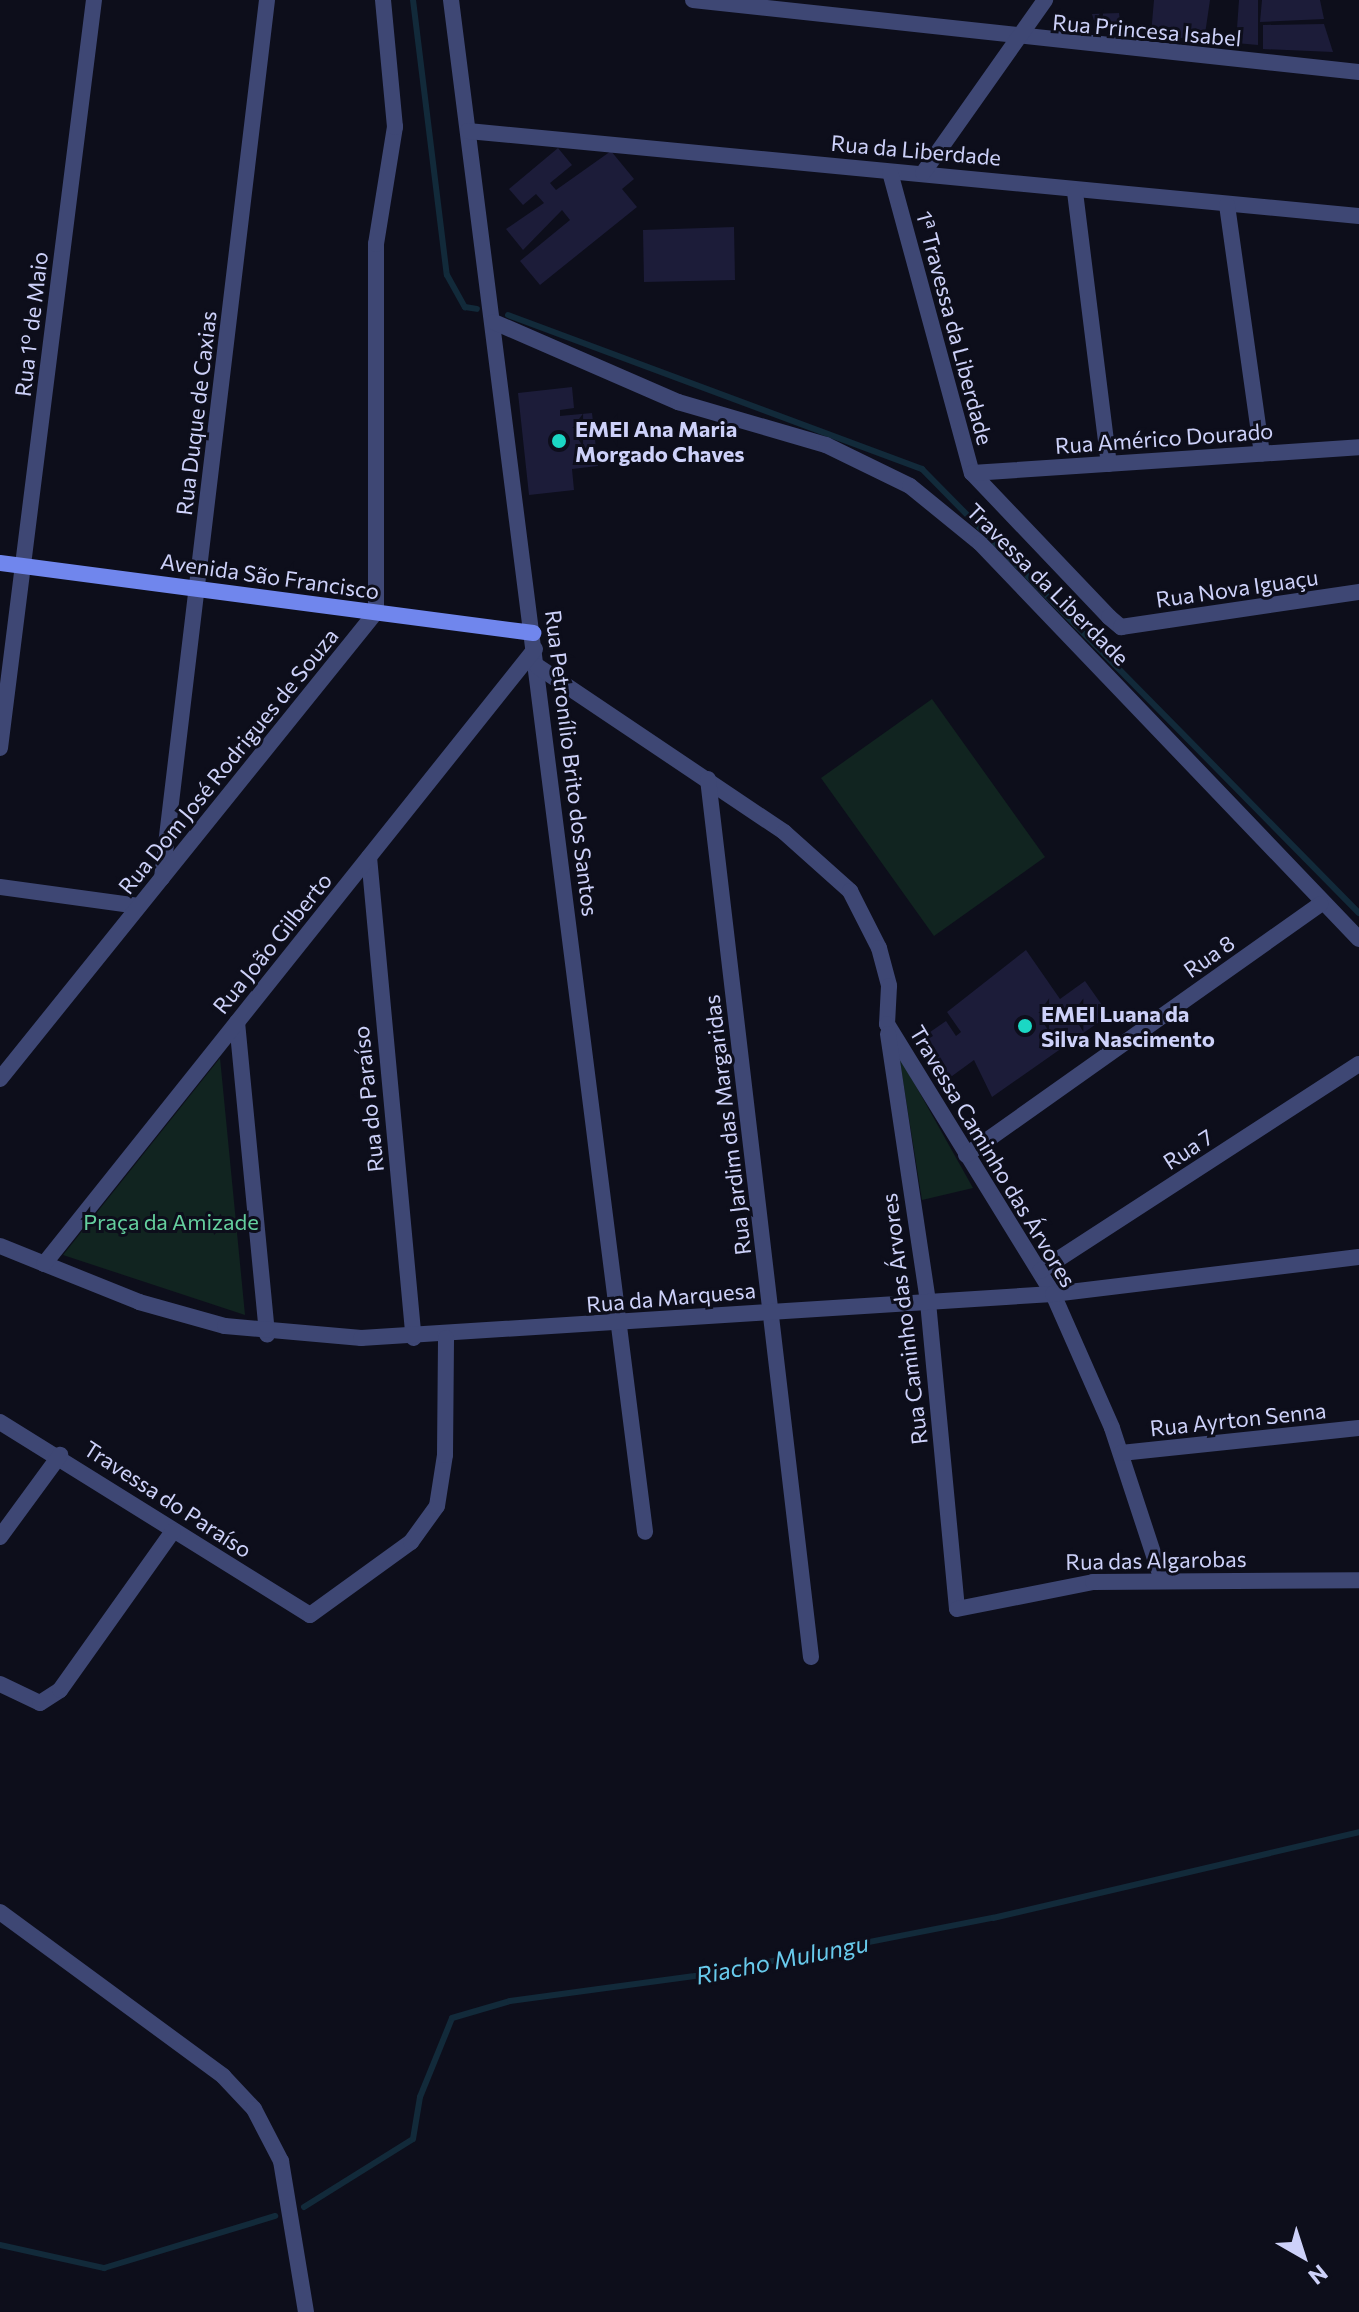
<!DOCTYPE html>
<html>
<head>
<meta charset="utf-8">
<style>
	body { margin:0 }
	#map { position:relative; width:1359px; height:2312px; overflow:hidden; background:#0d0e1b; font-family:Commissioner,sans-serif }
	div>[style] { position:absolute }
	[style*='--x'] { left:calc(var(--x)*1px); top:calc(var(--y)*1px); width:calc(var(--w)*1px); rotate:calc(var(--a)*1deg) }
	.green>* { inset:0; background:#112420 }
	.stream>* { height:6px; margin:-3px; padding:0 3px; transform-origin:3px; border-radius:3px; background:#122a3a }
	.building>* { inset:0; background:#1c1c39 }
	.street>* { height:16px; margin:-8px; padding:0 8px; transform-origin:8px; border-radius:8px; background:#3e4774 }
	.secondary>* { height:16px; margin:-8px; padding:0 8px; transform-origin:8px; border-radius:8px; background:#7086ed }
	.dots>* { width:22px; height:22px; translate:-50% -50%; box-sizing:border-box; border:4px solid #0d0e1b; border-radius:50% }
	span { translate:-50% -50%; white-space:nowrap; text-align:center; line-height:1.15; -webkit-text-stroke:6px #0d0e1b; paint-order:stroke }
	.street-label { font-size:22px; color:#cdd1f9 }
	.poi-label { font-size:22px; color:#cdd1f9; font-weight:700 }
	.left { translate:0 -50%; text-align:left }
	.park-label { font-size:22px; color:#64cf9e }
	.water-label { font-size:24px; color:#68caec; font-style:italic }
	.north { position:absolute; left:1263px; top:2216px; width:80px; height:80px; -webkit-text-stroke:6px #0d0e1b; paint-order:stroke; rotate:141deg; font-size:22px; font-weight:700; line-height:32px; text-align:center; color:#cdd1f9 }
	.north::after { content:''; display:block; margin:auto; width:28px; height:36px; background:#cdd1f9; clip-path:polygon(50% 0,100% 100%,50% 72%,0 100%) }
</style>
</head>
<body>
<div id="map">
	<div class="green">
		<i style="clip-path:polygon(932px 699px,1045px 857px,934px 936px,821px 778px)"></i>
		<i style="clip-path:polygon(899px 1056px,973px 1188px,922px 1200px)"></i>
		<i style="clip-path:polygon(220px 1058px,245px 1315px,63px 1255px)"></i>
	</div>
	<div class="stream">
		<i style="--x:413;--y:0;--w:277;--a:83"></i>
		<i style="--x:447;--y:275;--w:37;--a:61"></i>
		<i style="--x:465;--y:307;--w:12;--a:9"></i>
		<i style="--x:508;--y:315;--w:442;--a:20.4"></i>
		<i style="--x:922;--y:469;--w:623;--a:45.46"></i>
		<i style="--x:304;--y:2207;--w:128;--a:-32"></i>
		<i style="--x:413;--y:2139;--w:43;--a:-80.5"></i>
		<i style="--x:420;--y:2097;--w:85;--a:-67.9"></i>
		<i style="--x:452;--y:2018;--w:60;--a:-16.3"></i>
		<i style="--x:510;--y:2001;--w:188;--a:-7.7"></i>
		<i style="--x:696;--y:1976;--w:303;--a:-11.1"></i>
		<i style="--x:993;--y:1918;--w:376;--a:-13.2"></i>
		<i style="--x:0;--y:2245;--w:107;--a:12.5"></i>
		<i style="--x:104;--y:2268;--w:179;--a:-16.9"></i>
	</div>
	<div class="building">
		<i style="clip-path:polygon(1154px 0,1210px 0,1204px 41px,1151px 34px)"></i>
		<i style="clip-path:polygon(1239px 0,1258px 0,1258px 45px,1236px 43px)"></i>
		<i style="clip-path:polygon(1262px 0,1320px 0,1324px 19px,1260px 22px)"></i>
		<i style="clip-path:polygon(1119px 13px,1121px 29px,1096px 27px,1092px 14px)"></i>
		<i style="clip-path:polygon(1324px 24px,1333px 52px,1263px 49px,1263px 25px)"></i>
		<i style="clip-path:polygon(558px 148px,572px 165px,550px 183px,556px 190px,611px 151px,634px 179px,622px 189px,637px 207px,540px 285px,520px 261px,570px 220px,562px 210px,523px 250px,506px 229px,544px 203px,536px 194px,523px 205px,509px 189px)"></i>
		<i style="clip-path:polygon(734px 227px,735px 280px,644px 282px,643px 230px)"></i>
		<i style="clip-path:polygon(572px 387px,574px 408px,560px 410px,560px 416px,592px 413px,598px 466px,572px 469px,574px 490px,529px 495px,518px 393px)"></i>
		<i style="clip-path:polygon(1026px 950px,1060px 999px,1085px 981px,1109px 1015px,992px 1097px,974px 1060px,948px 1079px,920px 1039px,946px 1021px,956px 1036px,961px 1032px,947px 1012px)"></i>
	</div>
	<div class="street">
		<i style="--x:451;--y:0;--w:1544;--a:82.78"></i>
		<i style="--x:693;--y:0;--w:670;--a:6.17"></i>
		<i style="--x:468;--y:131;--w:895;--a:5.45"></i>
		<i style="--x:890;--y:172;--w:312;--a:74.8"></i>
		<i style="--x:972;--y:473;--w:199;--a:46.4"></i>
		<i style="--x:1109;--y:617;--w:16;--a:40"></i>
		<i style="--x:1121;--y:627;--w:241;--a:-8.4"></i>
		<i style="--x:923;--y:173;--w:212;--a:-54.8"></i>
		<i style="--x:1075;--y:192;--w:274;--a:82.9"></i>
		<i style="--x:1227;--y:205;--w:251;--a:82"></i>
		<i style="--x:494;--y:322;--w:201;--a:23.5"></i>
		<i style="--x:678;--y:402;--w:154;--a:16.2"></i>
		<i style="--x:826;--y:445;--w:93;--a:26"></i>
		<i style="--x:910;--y:486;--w:90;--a:39.2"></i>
		<i style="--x:980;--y:543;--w:548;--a:46.26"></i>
		<i style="--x:972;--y:473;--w:388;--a:-3.8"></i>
		<i style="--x:537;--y:666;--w:298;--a:33.9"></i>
		<i style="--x:784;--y:832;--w:89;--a:41.8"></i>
		<i style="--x:850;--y:891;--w:64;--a:63"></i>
		<i style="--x:879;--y:948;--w:39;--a:75"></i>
		<i style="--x:889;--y:986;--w:38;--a:93"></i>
		<i style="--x:887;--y:1024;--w:317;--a:58.4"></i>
		<i style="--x:1053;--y:1294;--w:146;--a:66.2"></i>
		<i style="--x:1112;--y:1428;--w:160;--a:71.8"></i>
		<i style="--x:0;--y:748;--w:754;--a:-82.84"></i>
		<i style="--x:708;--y:779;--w:884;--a:83.31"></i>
		<i style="--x:369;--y:857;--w:483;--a:84.7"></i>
		<i style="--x:162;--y:878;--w:884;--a:-83.18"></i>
		<i style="--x:0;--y:887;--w:140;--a:7.8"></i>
		<i style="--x:237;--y:1022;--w:314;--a:84.5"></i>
		<i style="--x:888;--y:1034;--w:271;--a:81.5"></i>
		<i style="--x:928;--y:1302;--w:308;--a:84.6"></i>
		<i style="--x:957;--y:1609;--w:139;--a:-11.2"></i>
		<i style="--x:1093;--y:1582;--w:266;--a:-0.4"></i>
		<i style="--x:0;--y:1079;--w:600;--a:-51.16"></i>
		<i style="--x:376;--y:612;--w:368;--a:-90"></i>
		<i style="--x:376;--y:244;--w:119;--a:-80.8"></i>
		<i style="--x:395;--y:127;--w:128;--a:-95.4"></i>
		<i style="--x:966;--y:1155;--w:434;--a:-35.3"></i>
		<i style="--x:0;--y:1246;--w:150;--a:21.9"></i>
		<i style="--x:139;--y:1302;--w:89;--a:15.6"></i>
		<i style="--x:225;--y:1326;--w:137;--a:5"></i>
		<i style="--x:361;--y:1338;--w:693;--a:-3.64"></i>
		<i style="--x:1053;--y:1294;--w:308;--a:-6.9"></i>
		<i style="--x:44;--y:1264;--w:787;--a:-51.4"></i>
		<i style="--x:1040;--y:1271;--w:380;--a:-33"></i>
		<i style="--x:0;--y:1422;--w:365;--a:31.9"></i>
		<i style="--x:310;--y:1615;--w:125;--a:-35.9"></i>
		<i style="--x:411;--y:1542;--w:44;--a:-54.2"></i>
		<i style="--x:437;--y:1506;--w:52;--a:-81.1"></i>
		<i style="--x:445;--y:1455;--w:117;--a:-89.5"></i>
		<i style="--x:1121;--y:1453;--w:239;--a:-6"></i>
		<i style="--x:0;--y:1537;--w:102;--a:-53.8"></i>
		<i style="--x:0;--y:1684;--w:44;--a:25.4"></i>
		<i style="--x:40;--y:1703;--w:24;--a:-33"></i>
		<i style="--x:60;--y:1690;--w:195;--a:-54.6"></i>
		<i style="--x:0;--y:1912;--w:277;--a:36.3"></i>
		<i style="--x:223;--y:2076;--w:45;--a:46.8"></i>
		<i style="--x:254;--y:2109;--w:59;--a:62.6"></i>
		<i style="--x:281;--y:2161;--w:153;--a:80.6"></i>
	</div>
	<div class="secondary">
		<i style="--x:0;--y:563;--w:538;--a:7.48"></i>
	</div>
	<div class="dots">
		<i style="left:559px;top:441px;background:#1bd7c4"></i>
		<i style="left:1025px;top:1026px;background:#1bd7c4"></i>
	</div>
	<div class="street-label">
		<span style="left:1147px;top:30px;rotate:5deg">Rua Princesa Isabel</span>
		<span style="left:916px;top:150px;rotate:5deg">Rua da Liberdade</span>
		<span style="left:31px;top:324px;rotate:-83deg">Rua 1º de Maio</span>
		<span style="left:955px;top:328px;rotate:75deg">1ª Travessa da Liberdade</span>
		<span style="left:196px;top:413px;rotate:-83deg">Rua Duque de Caxias</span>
		<span style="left:1164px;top:438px;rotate:-4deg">Rua Américo Dourado</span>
		<span style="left:270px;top:576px;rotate:8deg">Avenida São Francisco</span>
		<span style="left:1048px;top:584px;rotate:45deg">Travessa da Liberdade</span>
		<span style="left:1237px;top:588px;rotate:-8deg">Rua Nova Iguaçu</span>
		<span style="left:228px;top:761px;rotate:-51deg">Rua Dom José Rodrigues de Souza</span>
		<span style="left:572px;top:763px;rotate:83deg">Rua Petronílio Brito dos Santos</span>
		<span style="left:272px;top:943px;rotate:-51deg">Rua João Gilberto</span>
		<span style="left:1209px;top:956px;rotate:-35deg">Rua 8</span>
		<span style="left:368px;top:1099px;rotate:-96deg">Rua do Paraíso</span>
		<span style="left:727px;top:1125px;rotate:-97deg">Rua Jardim das Margaridas</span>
		<span style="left:1188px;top:1149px;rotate:-33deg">Rua 7</span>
		<span style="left:993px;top:1156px;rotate:59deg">Travessa Caminho das Árvores</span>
		<span style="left:671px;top:1297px;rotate:-5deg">Rua da Marquesa</span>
		<span style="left:904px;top:1319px;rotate:-97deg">Rua Caminho das Árvores</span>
		<span style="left:1238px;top:1419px;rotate:-6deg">Rua Ayrton Senna</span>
		<span style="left:168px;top:1499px;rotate:33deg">Travessa do Paraíso</span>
		<span style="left:1156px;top:1560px;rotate:-1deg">Rua das Algarobas</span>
	</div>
	<div class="poi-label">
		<span class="left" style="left:575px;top:441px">EMEI Ana Maria<br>Morgado Chaves</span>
		<span class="left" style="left:1041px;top:1026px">EMEI Luana da<br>Silva Nascimento</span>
	</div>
	<div class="park-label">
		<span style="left:171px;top:1222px">Praça da Amizade</span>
	</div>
	<div class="water-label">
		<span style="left:782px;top:1959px;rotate:-11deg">Riacho Mulungu</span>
	</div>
	<div class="north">N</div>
</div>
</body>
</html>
